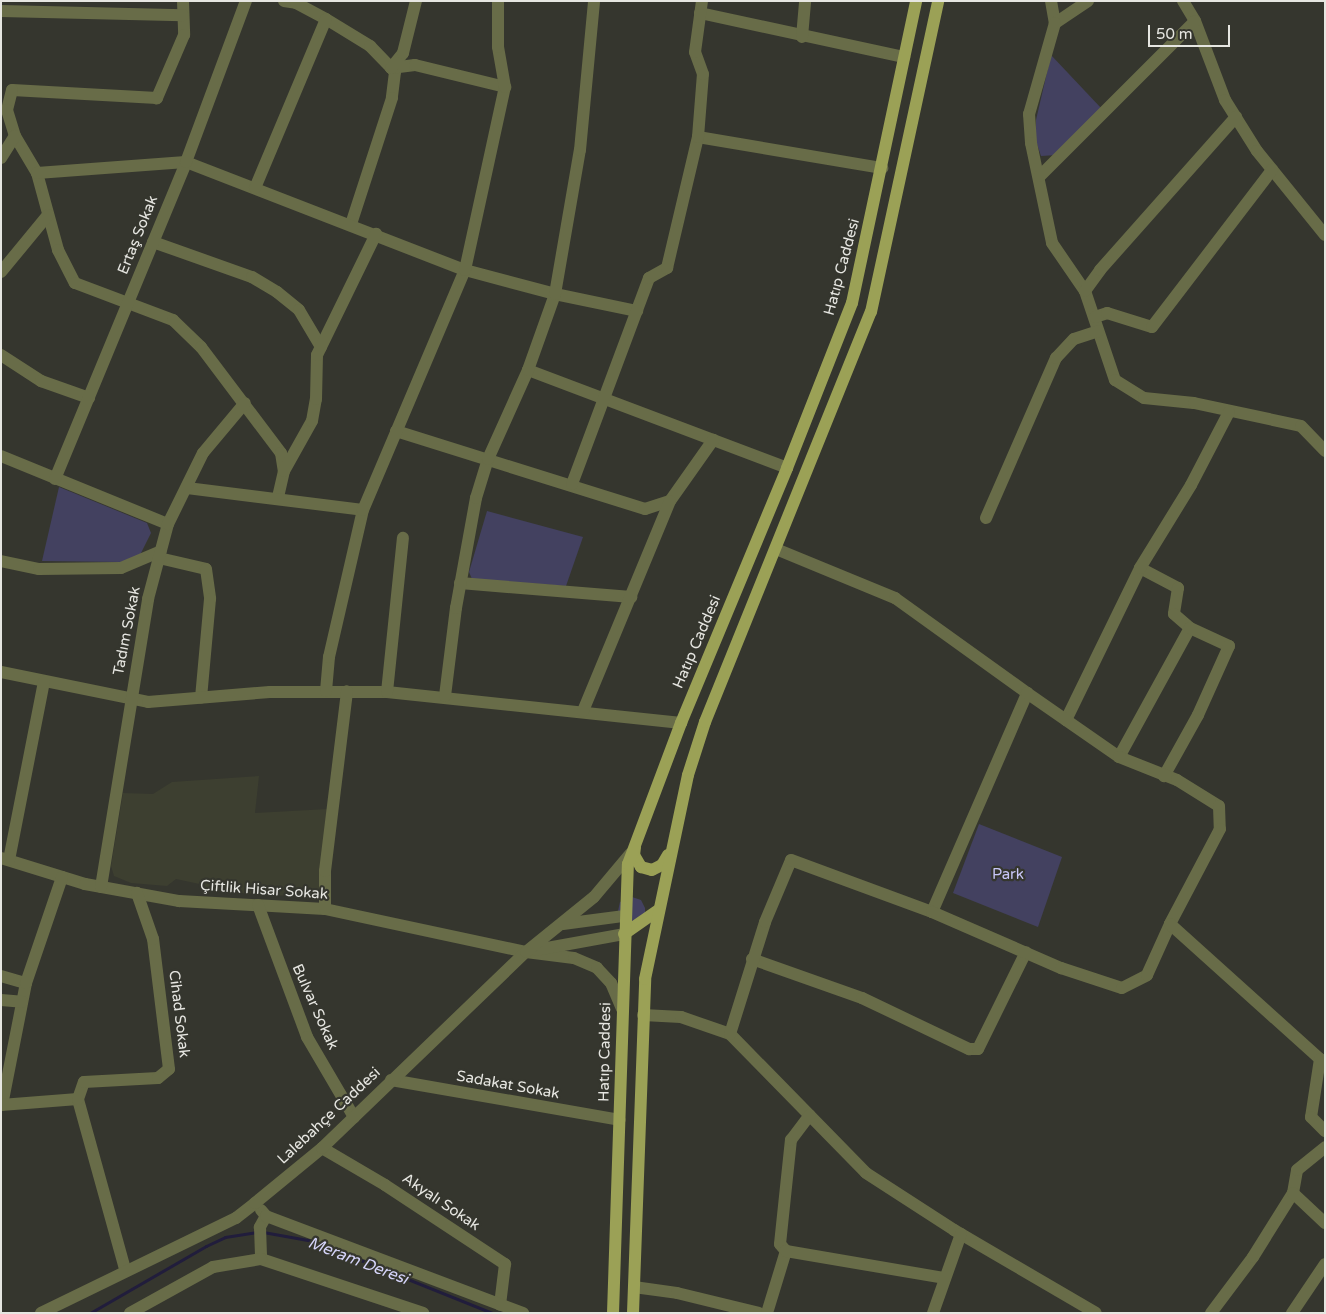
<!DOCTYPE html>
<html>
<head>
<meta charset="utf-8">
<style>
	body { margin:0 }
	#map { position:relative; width:1326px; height:1314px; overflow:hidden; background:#35362e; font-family:"Varela Round",sans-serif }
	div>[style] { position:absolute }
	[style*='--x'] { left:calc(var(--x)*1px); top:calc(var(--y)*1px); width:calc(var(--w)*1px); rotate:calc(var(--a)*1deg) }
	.built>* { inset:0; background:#3d3f30 }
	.green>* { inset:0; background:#434160 }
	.stream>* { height:3px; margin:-1.5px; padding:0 1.5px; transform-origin:1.5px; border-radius:1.5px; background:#211d3c }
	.minor>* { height:12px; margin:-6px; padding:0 6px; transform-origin:6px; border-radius:6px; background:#686c48 }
	.major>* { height:12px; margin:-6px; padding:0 6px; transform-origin:6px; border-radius:6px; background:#9ba156 }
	span { translate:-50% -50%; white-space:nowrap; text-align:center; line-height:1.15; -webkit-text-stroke:4.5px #35362e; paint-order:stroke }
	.street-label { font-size:15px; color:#e6e6e1 }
	.park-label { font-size:15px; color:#c8c6f7 }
	.water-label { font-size:16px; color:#d5d4f9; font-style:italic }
	.frame { position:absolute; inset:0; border:2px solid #e6e6e1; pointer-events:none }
	.scale { position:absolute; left:1148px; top:25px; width:82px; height:22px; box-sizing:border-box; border:2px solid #e6e6e1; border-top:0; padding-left:6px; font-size:15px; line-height:18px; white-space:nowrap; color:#e6e6e1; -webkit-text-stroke:4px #35362e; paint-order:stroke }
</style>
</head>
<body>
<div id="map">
	<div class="built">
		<i style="clip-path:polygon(259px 776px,255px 813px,328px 809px,319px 898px,210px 891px,204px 885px,176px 879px,167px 886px,131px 883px,114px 876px,111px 866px,123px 793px,153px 794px,172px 782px)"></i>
	</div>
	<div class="green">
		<i style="clip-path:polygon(1051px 55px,1101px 108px,1057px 155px,1041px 156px,1036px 141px,1036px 120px)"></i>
		<i style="clip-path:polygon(59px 487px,147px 523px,151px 533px,139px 557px,121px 562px,42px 561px)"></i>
		<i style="clip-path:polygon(487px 511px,583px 537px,566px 586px,472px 579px,469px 572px)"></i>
		<i style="clip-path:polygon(979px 824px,1062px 857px,1038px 927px,953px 893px)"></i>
		<i style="clip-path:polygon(632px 897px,641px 900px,645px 908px,645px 913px,632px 925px,618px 911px,620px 902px)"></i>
	</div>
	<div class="stream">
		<i style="--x:263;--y:1232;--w:51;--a:10.2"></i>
		<i style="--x:313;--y:1241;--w:193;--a:21.9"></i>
		<i style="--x:90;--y:1313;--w:134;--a:-30"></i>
		<i style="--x:206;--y:1246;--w:21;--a:-25"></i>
		<i style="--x:225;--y:1237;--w:32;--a:-9"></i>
	</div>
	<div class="minor">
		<i style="--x:183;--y:1;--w:34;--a:88"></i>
		<i style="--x:184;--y:35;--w:69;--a:113.2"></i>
		<i style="--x:157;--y:98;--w:145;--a:-176.8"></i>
		<i style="--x:12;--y:90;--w:21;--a:104"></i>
		<i style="--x:7;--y:110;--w:27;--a:73"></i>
		<i style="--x:15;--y:136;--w:43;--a:59.3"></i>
		<i style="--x:37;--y:173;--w:80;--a:74.7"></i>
		<i style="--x:58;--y:250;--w:37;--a:63"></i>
		<i style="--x:75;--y:283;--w:105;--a:20.7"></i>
		<i style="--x:173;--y:320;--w:39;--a:44"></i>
		<i style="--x:201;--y:347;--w:133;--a:53"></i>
		<i style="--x:281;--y:453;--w:18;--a:81"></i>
		<i style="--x:284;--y:471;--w:27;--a:103"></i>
		<i style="--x:284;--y:1;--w:12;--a:9"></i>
		<i style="--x:296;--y:3;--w:34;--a:28"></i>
		<i style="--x:326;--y:19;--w:52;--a:31.5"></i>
		<i style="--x:370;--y:46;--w:36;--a:46"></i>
		<i style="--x:395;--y:72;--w:26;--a:97"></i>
		<i style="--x:392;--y:98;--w:133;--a:108"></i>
		<i style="--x:1051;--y:1;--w:22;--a:80"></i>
		<i style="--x:1088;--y:1;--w:40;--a:146"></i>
		<i style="--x:1055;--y:23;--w:95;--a:105.9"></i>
		<i style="--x:1029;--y:114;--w:29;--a:86"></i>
		<i style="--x:1031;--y:143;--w:102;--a:78.1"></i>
		<i style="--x:1052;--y:243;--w:58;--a:55.5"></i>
		<i style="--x:1085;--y:291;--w:94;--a:71.4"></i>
		<i style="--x:1115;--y:380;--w:34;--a:32"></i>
		<i style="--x:1144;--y:398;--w:50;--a:5.7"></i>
		<i style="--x:1194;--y:403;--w:109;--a:12.1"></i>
		<i style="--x:1301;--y:426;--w:35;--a:46"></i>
		<i style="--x:1183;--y:1;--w:23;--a:59"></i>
		<i style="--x:1195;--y:21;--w:85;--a:69.2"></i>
		<i style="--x:1225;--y:100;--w:60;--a:57.9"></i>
		<i style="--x:1257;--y:151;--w:108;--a:51"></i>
		<i style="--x:1;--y:11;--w:182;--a:1.3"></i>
		<i style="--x:700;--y:13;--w:209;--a:12.2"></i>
		<i style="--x:802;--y:37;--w:36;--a:-85"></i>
		<i style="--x:391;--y:68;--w:24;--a:-7"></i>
		<i style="--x:415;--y:65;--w:93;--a:13.7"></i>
		<i style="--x:391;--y:68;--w:19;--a:-51"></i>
		<i style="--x:403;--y:53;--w:54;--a:-76"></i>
		<i style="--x:698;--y:137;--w:187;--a:9.6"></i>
		<i style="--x:1;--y:158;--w:26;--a:-58"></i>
		<i style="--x:37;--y:173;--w:149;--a:-4.2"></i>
		<i style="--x:186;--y:162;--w:299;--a:21.2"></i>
		<i style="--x:465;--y:270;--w:93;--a:14.9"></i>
		<i style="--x:555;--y:294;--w:84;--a:11.7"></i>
		<i style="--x:1040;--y:176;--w:219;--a:-45"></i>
		<i style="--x:255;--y:188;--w:183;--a:-67.2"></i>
		<i style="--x:153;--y:242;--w:105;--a:19.5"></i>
		<i style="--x:252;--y:277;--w:29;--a:31"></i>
		<i style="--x:277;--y:292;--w:28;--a:39"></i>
		<i style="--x:299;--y:310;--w:43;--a:59.3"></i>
		<i style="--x:1;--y:272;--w:74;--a:-50.5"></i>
		<i style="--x:1085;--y:291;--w:26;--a:-54"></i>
		<i style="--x:1100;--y:270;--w:205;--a:-48.4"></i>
		<i style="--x:1095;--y:317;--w:13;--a:-18"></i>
		<i style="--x:1107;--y:313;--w:47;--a:17.3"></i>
		<i style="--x:1152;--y:327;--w:198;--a:-52.6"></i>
		<i style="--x:1;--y:355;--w:48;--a:33"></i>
		<i style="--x:41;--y:381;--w:51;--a:19.5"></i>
		<i style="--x:528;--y:370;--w:277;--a:20.7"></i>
		<i style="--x:396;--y:431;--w:261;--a:17.4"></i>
		<i style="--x:645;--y:509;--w:26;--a:-18"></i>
		<i style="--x:670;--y:501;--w:75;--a:-54.8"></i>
		<i style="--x:1;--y:456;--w:180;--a:22.2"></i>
		<i style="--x:284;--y:471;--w:57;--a:-60.8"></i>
		<i style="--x:312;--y:421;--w:22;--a:-80"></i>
		<i style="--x:316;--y:399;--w:44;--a:-88.7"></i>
		<i style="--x:317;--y:355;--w:135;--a:-64"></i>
		<i style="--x:55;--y:479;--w:343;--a:-67.5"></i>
		<i style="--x:186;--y:162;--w:172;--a:-69.6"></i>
		<i style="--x:572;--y:484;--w:220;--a:-69.5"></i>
		<i style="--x:649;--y:278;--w:21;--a:-29"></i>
		<i style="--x:667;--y:268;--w:135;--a:-76.7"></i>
		<i style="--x:698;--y:137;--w:63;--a:-85.5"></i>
		<i style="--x:703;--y:74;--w:23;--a:-110"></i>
		<i style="--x:695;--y:52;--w:51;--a:-82.2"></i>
		<i style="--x:187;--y:488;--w:177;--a:7.1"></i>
		<i style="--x:986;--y:518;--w:175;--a:-66.4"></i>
		<i style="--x:1056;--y:358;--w:26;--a:-47"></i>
		<i style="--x:1074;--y:339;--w:25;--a:-18"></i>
		<i style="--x:776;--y:549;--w:129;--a:22.4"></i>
		<i style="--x:895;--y:598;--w:163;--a:35.7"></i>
		<i style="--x:159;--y:558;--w:48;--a:13.2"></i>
		<i style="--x:206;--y:569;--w:30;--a:82"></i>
		<i style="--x:210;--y:599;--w:99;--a:95.2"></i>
		<i style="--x:1;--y:561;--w:39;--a:12"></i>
		<i style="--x:39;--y:569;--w:82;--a:-0.7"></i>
		<i style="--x:121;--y:568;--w:43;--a:-23"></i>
		<i style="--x:1140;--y:568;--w:43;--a:27.8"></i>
		<i style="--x:1178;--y:588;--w:26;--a:99"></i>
		<i style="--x:1174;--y:614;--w:21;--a:41"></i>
		<i style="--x:460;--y:583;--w:172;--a:4.7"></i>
		<i style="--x:1;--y:672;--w:150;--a:11.5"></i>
		<i style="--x:148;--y:702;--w:122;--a:-4.7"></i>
		<i style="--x:270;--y:692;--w:117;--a:0"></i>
		<i style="--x:387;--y:692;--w:296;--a:6"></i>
		<i style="--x:326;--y:691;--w:34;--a:-85"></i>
		<i style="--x:329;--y:657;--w:151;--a:-77"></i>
		<i style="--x:363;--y:510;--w:261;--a:-67"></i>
		<i style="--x:465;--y:270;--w:187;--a:-77.7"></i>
		<i style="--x:505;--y:87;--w:41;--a:-99.9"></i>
		<i style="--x:498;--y:47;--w:46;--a:-90"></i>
		<i style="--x:387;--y:692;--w:155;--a:-84.1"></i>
		<i style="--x:445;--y:696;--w:89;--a:-82.9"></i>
		<i style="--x:456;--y:608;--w:112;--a:-79.7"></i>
		<i style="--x:476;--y:498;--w:41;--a:-72.9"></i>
		<i style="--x:488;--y:459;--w:98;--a:-65.8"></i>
		<i style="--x:528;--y:370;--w:81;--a:-70.4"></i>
		<i style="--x:555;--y:294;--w:146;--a:-80.2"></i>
		<i style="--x:580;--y:150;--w:150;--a:-84.6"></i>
		<i style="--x:583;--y:711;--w:227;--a:-67.5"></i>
		<i style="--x:1066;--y:720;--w:169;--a:-64"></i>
		<i style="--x:1140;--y:568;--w:97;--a:-58.4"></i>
		<i style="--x:1191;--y:485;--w:82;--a:-62.5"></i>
		<i style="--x:1119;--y:757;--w:147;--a:-61.2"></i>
		<i style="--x:1190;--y:628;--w:43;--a:24.8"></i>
		<i style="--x:1229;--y:646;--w:76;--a:114.2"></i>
		<i style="--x:1198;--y:715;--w:70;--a:119.1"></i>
		<i style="--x:1;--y:858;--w:88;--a:17.2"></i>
		<i style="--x:85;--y:884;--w:96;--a:10.3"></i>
		<i style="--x:179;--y:901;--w:146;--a:3.1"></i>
		<i style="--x:325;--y:909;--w:206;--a:12.1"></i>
		<i style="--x:526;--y:952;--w:48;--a:7.1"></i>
		<i style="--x:574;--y:958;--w:25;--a:23"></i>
		<i style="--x:597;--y:968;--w:21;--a:47"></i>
		<i style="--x:611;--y:983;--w:28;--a:67"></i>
		<i style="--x:9;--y:860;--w:182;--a:-78.9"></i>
		<i style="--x:101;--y:887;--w:292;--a:-80.7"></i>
		<i style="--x:148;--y:599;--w:78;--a:-75.1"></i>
		<i style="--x:168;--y:524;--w:79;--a:-63.8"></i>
		<i style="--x:203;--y:453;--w:65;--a:-50"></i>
		<i style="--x:258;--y:905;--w:141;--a:69.6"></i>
		<i style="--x:307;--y:1037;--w:93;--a:59.6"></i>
		<i style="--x:325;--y:909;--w:38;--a:-90"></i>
		<i style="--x:325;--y:871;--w:181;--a:-83"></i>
		<i style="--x:932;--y:912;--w:239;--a:-66.5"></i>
		<i style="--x:1027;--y:693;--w:112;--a:34.8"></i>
		<i style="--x:1119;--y:757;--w:62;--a:21.6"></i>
		<i style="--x:1177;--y:780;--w:49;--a:31.8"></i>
		<i style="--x:1219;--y:806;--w:23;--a:88"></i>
		<i style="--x:1220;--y:829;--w:107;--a:117.8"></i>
		<i style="--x:563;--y:924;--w:62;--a:-7.5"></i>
		<i style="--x:536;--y:950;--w:89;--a:-10.3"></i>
		<i style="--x:752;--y:959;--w:117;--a:19.5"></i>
		<i style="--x:862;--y:998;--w:119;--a:25.5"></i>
		<i style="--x:969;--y:1049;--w:9;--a:0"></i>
		<i style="--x:978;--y:1049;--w:108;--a:-63.7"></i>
		<i style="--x:1;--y:976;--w:26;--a:16"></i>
		<i style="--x:26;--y:983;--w:124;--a:101.1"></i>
		<i style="--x:26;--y:983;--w:112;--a:-71.2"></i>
		<i style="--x:1;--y:1000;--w:21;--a:5"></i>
		<i style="--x:643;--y:1015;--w:38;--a:3"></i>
		<i style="--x:681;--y:1017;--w:52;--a:19.1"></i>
		<i style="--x:730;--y:1034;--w:194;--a:45.6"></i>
		<i style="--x:866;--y:1173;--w:105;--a:32.9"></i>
		<i style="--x:954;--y:1230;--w:164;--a:30.3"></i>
		<i style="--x:730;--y:1034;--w:117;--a:-72.6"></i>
		<i style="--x:765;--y:922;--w:67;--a:-67.2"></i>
		<i style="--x:791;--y:860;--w:150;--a:20.2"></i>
		<i style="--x:932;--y:912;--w:141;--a:23.5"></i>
		<i style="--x:1061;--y:968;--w:64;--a:18.2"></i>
		<i style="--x:1122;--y:988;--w:28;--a:-27"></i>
		<i style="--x:1147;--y:975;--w:56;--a:-65.7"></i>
		<i style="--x:1170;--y:924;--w:202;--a:42"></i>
		<i style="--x:1320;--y:1059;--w:59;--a:98.8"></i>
		<i style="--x:1311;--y:1117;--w:20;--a:45"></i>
		<i style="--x:391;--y:1080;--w:232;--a:9.9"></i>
		<i style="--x:1;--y:1105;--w:77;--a:-4.5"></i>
		<i style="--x:322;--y:1148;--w:73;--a:30.4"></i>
		<i style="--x:385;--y:1185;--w:144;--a:33.4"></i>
		<i style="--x:505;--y:1264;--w:41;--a:97"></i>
		<i style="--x:1293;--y:1193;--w:23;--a:-80"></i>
		<i style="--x:1297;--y:1170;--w:36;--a:-39"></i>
		<i style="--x:261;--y:1210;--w:8;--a:50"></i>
		<i style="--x:266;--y:1216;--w:13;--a:119"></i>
		<i style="--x:260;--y:1227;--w:32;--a:88"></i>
		<i style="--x:261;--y:1259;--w:171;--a:18.4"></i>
		<i style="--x:266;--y:1216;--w:275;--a:20.7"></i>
		<i style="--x:786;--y:1251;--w:9;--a:-131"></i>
		<i style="--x:780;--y:1244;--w:105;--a:-84"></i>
		<i style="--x:791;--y:1140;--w:31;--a:-53"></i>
		<i style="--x:125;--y:1269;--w:176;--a:-105.5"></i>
		<i style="--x:78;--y:1099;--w:18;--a:-71"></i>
		<i style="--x:84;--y:1082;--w:74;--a:-3.1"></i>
		<i style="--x:158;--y:1078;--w:14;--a:-39"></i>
		<i style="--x:169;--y:1069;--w:131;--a:-97"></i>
		<i style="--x:153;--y:939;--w:49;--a:-109.2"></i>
		<i style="--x:634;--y:1287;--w:43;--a:7.9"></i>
		<i style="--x:677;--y:1293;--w:84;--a:13.7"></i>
		<i style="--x:41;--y:1313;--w:217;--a:-26"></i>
		<i style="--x:236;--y:1218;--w:24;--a:-38"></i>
		<i style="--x:255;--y:1203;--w:87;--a:-39.4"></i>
		<i style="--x:322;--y:1148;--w:283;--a:-43.9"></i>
		<i style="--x:526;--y:952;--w:87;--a:-39"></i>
		<i style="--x:594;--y:897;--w:57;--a:-49.9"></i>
		<i style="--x:130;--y:1313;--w:95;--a:-29"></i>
		<i style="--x:213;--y:1267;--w:49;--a:-9.5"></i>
		<i style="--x:767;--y:1313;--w:65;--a:-73"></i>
		<i style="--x:786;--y:1251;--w:160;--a:9.7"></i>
		<i style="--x:933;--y:1313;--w:84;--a:-70.5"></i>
		<i style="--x:1211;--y:1313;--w:70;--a:-53.1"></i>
		<i style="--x:1253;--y:1257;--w:75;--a:-58"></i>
		<i style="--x:1293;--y:1193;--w:44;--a:43.2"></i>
		<i style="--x:1292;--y:1313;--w:59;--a:-56"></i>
	</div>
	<div class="major">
		<i style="--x:635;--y:847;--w:8;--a:97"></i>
		<i style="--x:634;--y:855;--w:14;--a:60"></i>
		<i style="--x:641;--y:867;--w:11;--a:15"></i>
		<i style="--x:652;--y:870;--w:11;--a:-27"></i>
		<i style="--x:662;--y:865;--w:12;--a:-59"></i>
		<i style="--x:624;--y:934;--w:40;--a:-34.9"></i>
		<i style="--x:613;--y:1313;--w:449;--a:-88.1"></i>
		<i style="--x:628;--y:864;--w:151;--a:-69.4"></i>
		<i style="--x:681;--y:723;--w:276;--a:-67.4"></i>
		<i style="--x:787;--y:468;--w:177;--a:-68.5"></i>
		<i style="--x:852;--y:303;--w:309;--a:-78"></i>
		<i style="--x:633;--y:1313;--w:334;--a:-87.9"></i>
		<i style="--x:645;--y:979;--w:208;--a:-78.1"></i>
		<i style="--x:688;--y:775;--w:56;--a:-72.2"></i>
		<i style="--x:705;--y:722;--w:442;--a:-68"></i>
		<i style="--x:871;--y:312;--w:318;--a:-77.8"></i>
	</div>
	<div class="street-label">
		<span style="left:138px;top:235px;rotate:-68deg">Ertaş Sokak</span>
		<span style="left:842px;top:267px;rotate:-75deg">Hatıp Caddesi</span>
		<span style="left:127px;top:631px;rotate:-79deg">Tadım Sokak</span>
		<span style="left:697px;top:642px;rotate:-67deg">Hatıp Caddesi</span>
		<span style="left:264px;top:890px;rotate:4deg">Çiftlik Hisar Sokak</span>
		<span style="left:315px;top:1007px;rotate:66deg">Bulvar Sokak</span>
		<span style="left:179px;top:1014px;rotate:83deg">Cihad Sokak</span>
		<span style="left:605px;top:1052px;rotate:-89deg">Hatıp Caddesi</span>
		<span style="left:508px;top:1085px;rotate:10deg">Sadakat Sokak</span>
		<span style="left:329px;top:1116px;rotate:-43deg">Lalebahçe Caddesi</span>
		<span style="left:441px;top:1202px;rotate:34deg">Akyalı Sokak</span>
	</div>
	<div class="park-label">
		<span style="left:1008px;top:875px">Park</span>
	</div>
	<div class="water-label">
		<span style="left:358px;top:1261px;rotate:21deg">Meram Deresi</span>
	</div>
	<div class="frame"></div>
	<div class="scale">50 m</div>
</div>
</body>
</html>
